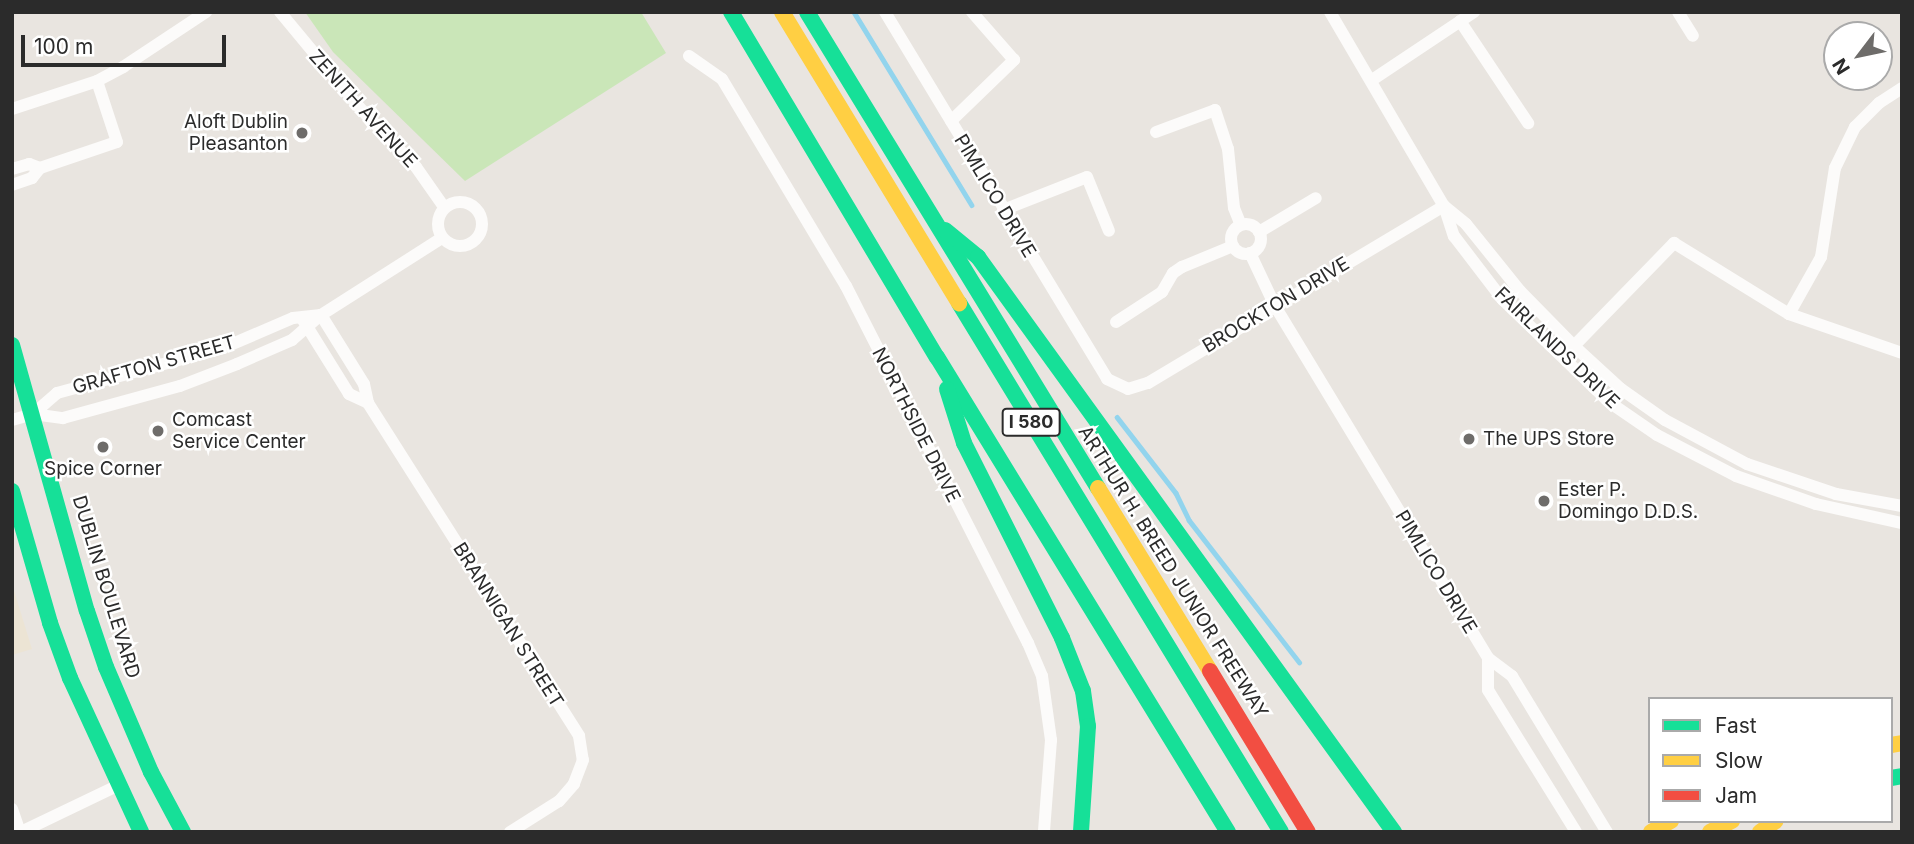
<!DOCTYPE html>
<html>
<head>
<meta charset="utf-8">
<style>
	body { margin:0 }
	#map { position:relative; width:1914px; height:844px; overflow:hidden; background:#e9e5e0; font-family:Inter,sans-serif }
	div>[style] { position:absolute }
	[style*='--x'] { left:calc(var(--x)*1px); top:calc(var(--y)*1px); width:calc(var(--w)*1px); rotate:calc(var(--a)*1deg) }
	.education>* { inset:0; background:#ece4d4 }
	.green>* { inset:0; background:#cae6b8 }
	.stream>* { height:4.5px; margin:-2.25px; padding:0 2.25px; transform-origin:2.25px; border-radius:2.25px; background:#92d4ed }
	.street>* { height:12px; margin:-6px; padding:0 6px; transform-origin:6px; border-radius:6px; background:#fcfbfa }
	.street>.ring { margin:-6px; padding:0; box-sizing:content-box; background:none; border:12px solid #fcfbfa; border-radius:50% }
	.fast>* { height:16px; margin:-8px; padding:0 8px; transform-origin:8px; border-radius:8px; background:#16e098 }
	.slow>* { height:16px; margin:-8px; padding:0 8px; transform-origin:8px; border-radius:8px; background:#ffcf43 }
	.jam>* { height:16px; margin:-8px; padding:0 8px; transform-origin:8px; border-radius:8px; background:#f24e42 }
	.dots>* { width:19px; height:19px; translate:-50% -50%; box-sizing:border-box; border:4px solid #fff; border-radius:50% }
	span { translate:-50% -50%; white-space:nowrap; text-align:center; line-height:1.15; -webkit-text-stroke:5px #fff; paint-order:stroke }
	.shield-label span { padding:2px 5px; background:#fff; border:2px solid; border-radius:5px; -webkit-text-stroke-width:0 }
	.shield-label { font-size:18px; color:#2b2b2b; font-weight:700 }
	.street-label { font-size:19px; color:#2b2b2b }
	.poi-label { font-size:19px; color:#2b2b2b }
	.right { translate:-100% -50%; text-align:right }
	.left { translate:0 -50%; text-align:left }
	.frame { position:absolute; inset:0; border:14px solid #2b2b2b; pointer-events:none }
	.legend { position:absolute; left:1648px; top:697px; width:245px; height:126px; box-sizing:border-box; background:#fff; border:2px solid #aaa; margin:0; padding:9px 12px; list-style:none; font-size:21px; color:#2b2b2b }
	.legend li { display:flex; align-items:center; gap:14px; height:35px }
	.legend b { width:35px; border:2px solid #aaa }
	.north { position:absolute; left:1823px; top:21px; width:70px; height:70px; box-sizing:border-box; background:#fff; border:2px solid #aaa; border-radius:50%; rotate:238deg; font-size:19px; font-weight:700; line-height:28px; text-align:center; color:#2b2b2b }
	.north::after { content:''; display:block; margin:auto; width:24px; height:32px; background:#6e6c6a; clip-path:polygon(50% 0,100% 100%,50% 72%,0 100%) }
	.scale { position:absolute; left:21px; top:35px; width:205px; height:32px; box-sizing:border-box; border:4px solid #2b2b2b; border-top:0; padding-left:9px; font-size:21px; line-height:24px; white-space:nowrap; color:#2b2b2b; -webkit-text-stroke:5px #fff; paint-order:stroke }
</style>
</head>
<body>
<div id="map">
	<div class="education">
		<i style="clip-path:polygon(12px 584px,32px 649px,12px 655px)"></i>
	</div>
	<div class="green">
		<i style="clip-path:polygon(305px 12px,641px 12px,666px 53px,465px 181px,333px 52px)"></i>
	</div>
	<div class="stream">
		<i style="--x:854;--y:12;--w:226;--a:58.6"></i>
		<i style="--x:1117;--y:417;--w:96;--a:52.2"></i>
		<i style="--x:1176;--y:493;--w:30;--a:64"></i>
		<i style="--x:1189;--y:520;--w:180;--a:52.2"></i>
	</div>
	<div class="street">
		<i style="--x:280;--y:12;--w:122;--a:50.3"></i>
		<i style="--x:358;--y:106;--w:84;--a:46.4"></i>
		<i style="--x:416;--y:167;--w:49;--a:55"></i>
		<i style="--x:885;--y:12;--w:429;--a:58.8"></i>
		<i style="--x:1107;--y:379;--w:23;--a:25"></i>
		<i style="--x:1128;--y:389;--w:21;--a:-17"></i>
		<i style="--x:1148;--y:383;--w:345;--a:-30.9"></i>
		<i style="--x:1330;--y:12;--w:225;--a:59.6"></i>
		<i style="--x:1444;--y:206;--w:32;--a:72"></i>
		<i style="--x:1454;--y:236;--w:81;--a:52.6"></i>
		<i style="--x:1503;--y:300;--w:147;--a:43.9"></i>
		<i style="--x:1609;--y:402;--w:58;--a:34.5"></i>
		<i style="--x:1657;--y:435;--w:89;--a:27.4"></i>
		<i style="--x:1736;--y:476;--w:85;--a:19.3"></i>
		<i style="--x:1816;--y:504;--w:88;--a:12.5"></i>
		<i style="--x:1678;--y:12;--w:28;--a:58"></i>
		<i style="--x:1460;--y:21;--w:123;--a:56.3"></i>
		<i style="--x:689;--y:56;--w:40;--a:34.9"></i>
		<i style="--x:722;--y:79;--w:241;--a:59.1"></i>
		<i style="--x:846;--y:286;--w:401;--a:63"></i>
		<i style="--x:1028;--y:643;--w:36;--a:67"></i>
		<i style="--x:1042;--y:676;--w:65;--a:82"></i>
		<i style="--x:1051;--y:740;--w:92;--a:94.4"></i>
		<i style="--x:1372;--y:80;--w:123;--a:-33.7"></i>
		<i style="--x:12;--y:109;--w:89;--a:-18.2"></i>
		<i style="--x:97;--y:81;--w:30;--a:-28"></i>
		<i style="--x:123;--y:67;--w:100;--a:-33.5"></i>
		<i style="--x:951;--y:121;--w:88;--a:-44.1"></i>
		<i style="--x:1014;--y:60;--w:64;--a:-131.2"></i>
		<i style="--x:1156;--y:132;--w:63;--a:-20.4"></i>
		<i style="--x:1215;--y:110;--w:41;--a:71.6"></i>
		<i style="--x:1228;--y:149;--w:59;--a:84.2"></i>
		<i style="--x:1234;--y:208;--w:18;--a:68"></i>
		<i style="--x:40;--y:168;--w:81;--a:-18.7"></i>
		<i style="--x:117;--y:142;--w:64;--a:-108.2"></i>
		<i style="--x:12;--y:169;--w:18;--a:-16"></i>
		<i style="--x:29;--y:164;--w:12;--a:20"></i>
		<i style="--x:40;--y:168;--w:13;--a:129"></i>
		<i style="--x:32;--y:178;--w:21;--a:161"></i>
		<i class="ring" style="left:438px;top:202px;width:32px;height:32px"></i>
		<i style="--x:1444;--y:206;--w:28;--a:39"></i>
		<i style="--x:1466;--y:224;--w:86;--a:51.1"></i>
		<i style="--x:1520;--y:291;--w:77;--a:45.5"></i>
		<i style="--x:1574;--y:346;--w:64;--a:42.5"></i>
		<i style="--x:1621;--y:389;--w:54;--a:35.2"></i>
		<i style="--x:1665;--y:420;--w:93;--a:28.2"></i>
		<i style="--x:1747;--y:464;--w:94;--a:18.6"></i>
		<i style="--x:1836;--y:494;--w:67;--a:10.3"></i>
		<i style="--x:1003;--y:210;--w:90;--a:-21.4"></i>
		<i style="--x:1087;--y:177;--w:58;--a:67.8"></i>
		<i class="ring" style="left:1231px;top:224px;width:18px;height:18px"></i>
		<i style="--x:1259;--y:232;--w:66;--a:-30.8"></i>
		<i style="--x:1250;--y:253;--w:59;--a:64.7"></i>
		<i style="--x:1275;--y:306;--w:411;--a:58.8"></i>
		<i style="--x:1488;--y:658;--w:30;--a:37"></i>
		<i style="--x:1512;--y:676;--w:183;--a:58.7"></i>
		<i style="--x:1789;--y:314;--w:65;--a:-60.7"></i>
		<i style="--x:1821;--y:257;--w:90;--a:-81.1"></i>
		<i style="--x:1835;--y:168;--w:46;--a:-64"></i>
		<i style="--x:1855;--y:127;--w:34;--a:-45"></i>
		<i style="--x:1879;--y:103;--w:27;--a:-33"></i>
		<i style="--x:321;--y:315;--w:81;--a:58.1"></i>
		<i style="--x:364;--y:384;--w:19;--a:78"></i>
		<i style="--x:368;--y:403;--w:394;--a:57.6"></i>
		<i style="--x:579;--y:736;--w:24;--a:81"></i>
		<i style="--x:583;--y:760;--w:26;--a:111"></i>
		<i style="--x:574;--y:784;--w:23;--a:131"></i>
		<i style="--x:559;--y:801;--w:58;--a:147.7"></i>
		<i style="--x:303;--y:320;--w:87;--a:58.1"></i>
		<i style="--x:349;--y:394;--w:21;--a:25"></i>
		<i style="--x:1116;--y:322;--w:55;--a:-33.1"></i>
		<i style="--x:1162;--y:292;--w:22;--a:-60"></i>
		<i style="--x:1173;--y:273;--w:11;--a:-34"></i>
		<i style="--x:1182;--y:267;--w:55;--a:-22.4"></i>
		<i style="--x:1569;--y:351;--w:151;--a:-45.8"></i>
		<i style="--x:1674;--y:243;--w:135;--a:31.7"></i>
		<i style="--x:1789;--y:314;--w:120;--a:19"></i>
		<i style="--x:33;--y:414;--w:32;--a:-41"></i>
		<i style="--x:57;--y:393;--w:172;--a:-15.2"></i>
		<i style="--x:223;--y:348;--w:76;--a:-23.2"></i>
		<i style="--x:293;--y:318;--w:28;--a:-6"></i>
		<i style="--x:12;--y:420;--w:22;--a:-16"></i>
		<i style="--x:33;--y:414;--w:30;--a:8"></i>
		<i style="--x:63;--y:418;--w:121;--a:-15.3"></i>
		<i style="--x:180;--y:386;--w:61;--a:-21.1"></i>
		<i style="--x:237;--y:364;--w:60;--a:-23.6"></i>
		<i style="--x:292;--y:340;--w:38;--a:-41"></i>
		<i style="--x:321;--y:315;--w:143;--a:-32.5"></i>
		<i style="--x:1488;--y:658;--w:32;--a:90"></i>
		<i style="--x:1488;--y:690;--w:167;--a:58.2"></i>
		<i style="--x:12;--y:809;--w:24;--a:71"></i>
		<i style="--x:21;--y:832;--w:106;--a:-25.6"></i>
	</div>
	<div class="fast">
		<i style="--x:731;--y:12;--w:402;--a:59.2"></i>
		<i style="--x:937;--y:357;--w:557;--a:58.51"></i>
		<i style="--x:807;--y:12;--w:558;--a:58.56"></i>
		<i style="--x:945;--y:230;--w:43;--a:39.3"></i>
		<i style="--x:978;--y:257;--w:710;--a:54.12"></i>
		<i style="--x:959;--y:303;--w:619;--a:58.67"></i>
		<i style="--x:12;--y:345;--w:276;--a:74.3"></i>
		<i style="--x:87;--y:611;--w:59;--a:71.3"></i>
		<i style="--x:106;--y:667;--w:114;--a:66.8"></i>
		<i style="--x:151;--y:772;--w:68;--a:61.9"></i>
		<i style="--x:947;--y:389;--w:57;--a:72.5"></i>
		<i style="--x:964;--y:443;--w:218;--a:63.3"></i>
		<i style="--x:1062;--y:638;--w:57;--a:68.4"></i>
		<i style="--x:1083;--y:691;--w:35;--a:82"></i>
		<i style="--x:1088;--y:726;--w:106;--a:93.8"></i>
		<i style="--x:12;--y:491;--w:137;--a:73.9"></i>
		<i style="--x:50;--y:623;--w:59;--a:70"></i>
		<i style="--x:70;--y:678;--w:170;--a:65.2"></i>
		<i style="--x:1891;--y:778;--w:11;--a:-10"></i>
	</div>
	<div class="slow">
		<i style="--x:782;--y:12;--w:341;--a:58.7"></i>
		<i style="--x:1098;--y:488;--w:215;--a:58.5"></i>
		<i style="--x:1891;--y:745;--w:11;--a:-10"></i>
		<i style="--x:1651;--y:832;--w:23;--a:-29"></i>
		<i style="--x:1710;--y:832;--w:25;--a:-27"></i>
		<i style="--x:1760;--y:832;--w:19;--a:-35"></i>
	</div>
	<div class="jam">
		<i style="--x:1210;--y:671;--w:188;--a:58.7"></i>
	</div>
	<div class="dots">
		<i style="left:302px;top:133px;background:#6e6c6a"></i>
		<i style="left:158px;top:431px;background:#6e6c6a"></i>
		<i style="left:1469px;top:439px;background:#6e6c6a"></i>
		<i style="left:103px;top:447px;background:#6e6c6a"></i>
		<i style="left:1544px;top:501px;background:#6e6c6a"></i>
	</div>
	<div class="shield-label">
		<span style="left:1031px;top:422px">I 580</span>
	</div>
	<div class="street-label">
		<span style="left:363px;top:109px;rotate:48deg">ZENITH AVENUE</span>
		<span style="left:995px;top:196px;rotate:59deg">PIMLICO DRIVE</span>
		<span style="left:1276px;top:305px;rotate:-31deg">BROCKTON DRIVE</span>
		<span style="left:1557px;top:348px;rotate:44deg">FAIRLANDS DRIVE</span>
		<span style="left:154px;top:365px;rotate:-16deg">GRAFTON STREET</span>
		<span style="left:916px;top:425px;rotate:63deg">NORTHSIDE DRIVE</span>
		<span style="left:1173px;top:572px;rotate:58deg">ARTHUR H. BREED JUNIOR FREEWAY</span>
		<span style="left:1436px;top:572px;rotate:59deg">PIMLICO DRIVE</span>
		<span style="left:106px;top:587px;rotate:73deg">DUBLIN BOULEVARD</span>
		<span style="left:508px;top:625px;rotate:58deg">BRANNIGAN STREET</span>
	</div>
	<div class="poi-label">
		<span class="right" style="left:288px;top:133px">Aloft Dublin<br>Pleasanton</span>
		<span class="left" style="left:172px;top:431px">Comcast<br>Service Center</span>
		<span class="left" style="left:1483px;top:439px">The UPS Store</span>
		<span style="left:103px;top:469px">Spice Corner</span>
		<span class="left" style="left:1558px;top:501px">Ester P.<br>Domingo D.D.S.</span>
	</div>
	<div class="frame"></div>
	<ul class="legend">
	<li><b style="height:9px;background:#16e098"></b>Fast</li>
	<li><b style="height:9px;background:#ffcf43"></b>Slow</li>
	<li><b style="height:9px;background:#f24e42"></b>Jam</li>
	</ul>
	<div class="north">N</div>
	<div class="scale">100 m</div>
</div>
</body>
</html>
